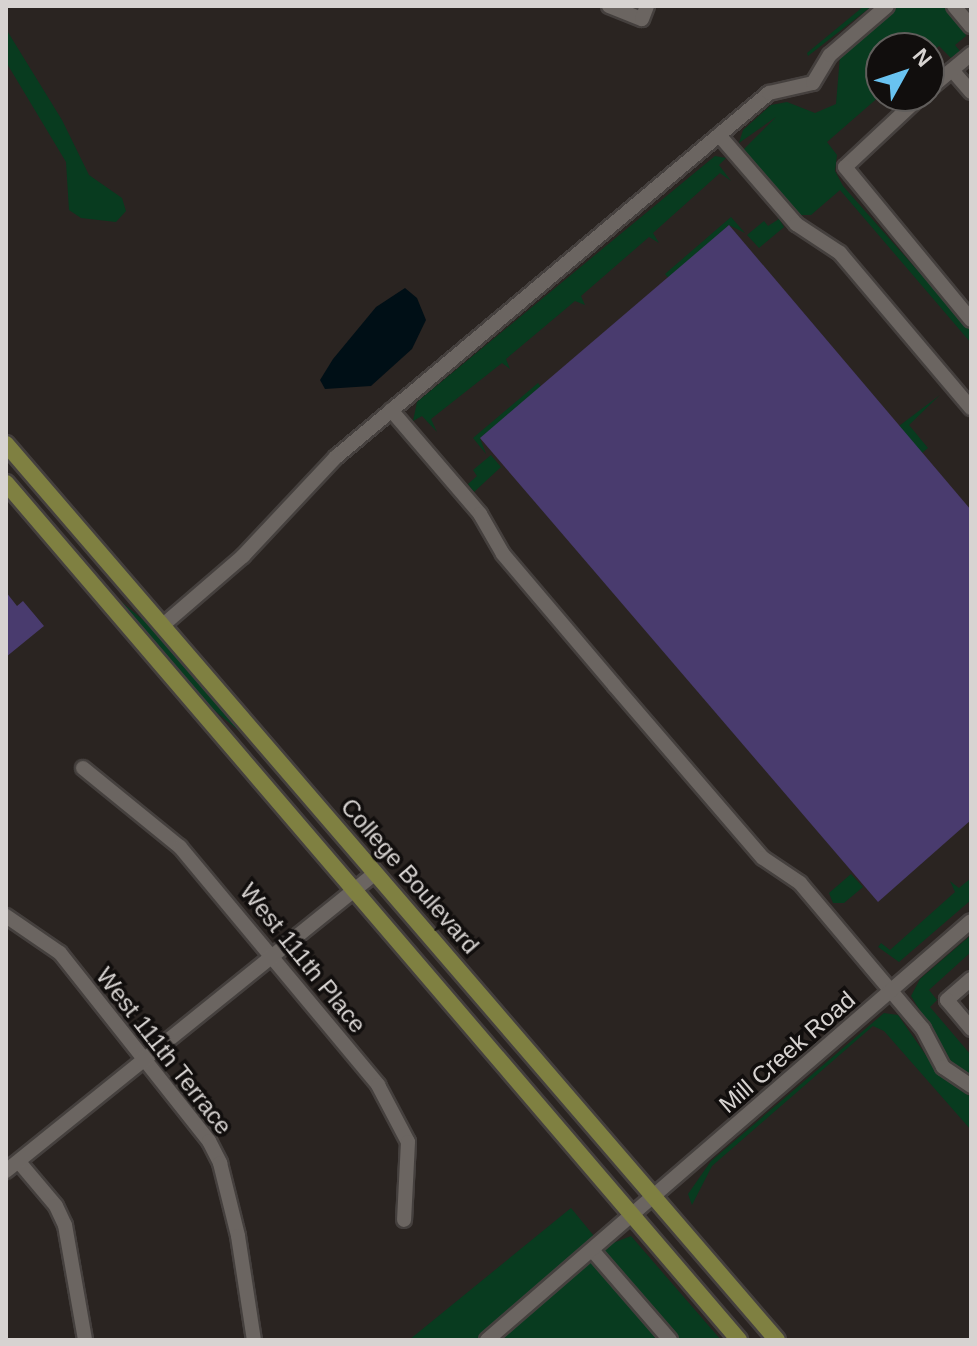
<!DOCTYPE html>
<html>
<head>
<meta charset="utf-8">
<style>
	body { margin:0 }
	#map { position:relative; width:977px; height:1346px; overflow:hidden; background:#2a2421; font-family:Helvetica,sans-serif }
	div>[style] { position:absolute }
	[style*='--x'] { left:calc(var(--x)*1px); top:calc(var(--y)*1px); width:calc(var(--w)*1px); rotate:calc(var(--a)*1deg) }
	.green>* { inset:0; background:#083b1f }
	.water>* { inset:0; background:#000f16 }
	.building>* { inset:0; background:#493b6e }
	.roads { filter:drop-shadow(2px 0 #45403e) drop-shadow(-2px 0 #45403e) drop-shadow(0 2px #45403e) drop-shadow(0 -2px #45403e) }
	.minor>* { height:14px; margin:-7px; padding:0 7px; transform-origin:7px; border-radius:7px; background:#6b6561 }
	.major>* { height:16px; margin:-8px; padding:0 8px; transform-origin:8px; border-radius:8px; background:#7f8041 }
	span { translate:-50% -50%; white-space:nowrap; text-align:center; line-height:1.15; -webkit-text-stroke:7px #110e0d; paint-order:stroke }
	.street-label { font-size:24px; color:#d7d3d1 }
	.frame { position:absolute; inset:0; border:8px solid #d7d3d1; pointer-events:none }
	.north { position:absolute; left:865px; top:32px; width:80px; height:80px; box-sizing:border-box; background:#110e0d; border:2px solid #605d5b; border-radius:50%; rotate:50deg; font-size:22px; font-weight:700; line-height:32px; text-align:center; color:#d7d3d1 }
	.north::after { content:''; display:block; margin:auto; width:28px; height:36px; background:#69c3f1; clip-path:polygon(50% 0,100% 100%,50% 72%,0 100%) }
</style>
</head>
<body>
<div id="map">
	<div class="green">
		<i style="clip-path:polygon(864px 6px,872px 6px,808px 56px,807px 53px)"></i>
		<i style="clip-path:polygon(898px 6px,944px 6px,964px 30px,966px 36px,955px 45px,960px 51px,951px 58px,939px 46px,929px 54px,929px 48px,881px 48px,881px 95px,827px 142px,837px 155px,835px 171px,843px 186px,971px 331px,971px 343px,840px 190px,811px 215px,799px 215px,742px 151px,776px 117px,739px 143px,743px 130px,771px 105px,787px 102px,815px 113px,836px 104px,840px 56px)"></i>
		<i style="clip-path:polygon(6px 29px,62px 120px,89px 175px,122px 198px,126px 211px,116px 222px,81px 218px,69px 210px,66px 162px,6px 62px)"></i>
		<i style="clip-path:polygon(715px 156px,726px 158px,719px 165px,731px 181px,720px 173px,653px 233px,659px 243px,649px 237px,581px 296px,585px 305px,575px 301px,506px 359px,510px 369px,502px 363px,431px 419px,437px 432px,422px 416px,413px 421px,417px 402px)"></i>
		<i style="clip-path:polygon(731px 217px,745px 233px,729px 225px,670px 280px,665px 274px)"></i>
		<i style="clip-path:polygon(779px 219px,784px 227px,759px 248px,747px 235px,764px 221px,768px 226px)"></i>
		<i style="clip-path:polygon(538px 383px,543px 389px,480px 438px,486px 454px,473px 438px)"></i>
		<i style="clip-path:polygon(940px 395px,909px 425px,928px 448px,922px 453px,899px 426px)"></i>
		<i style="clip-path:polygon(491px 455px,501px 467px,474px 492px,468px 484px,477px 476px,473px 470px)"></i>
		<i style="clip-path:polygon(105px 588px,161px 635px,251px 741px,190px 690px)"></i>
		<i style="clip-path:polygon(851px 874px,863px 887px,844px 903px,833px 903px,829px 893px)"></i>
		<i style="clip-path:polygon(971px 878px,971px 900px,899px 962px,878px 947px,881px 943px,890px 950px,955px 892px,950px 881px,959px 888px)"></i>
		<i style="clip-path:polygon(971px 935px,971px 952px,929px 990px,937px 1000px,930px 1007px,971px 1055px,971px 1078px,951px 1061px,911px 996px,920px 979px)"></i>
		<i style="clip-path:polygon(884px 1013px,898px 1015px,941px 1077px,971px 1097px,971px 1130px,884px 1031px,873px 1026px,712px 1166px,692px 1205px,688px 1194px,711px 1161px)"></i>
		<i style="clip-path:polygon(571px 1208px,603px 1247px,631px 1236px,721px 1340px,409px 1340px)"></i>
	</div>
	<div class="water">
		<i style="clip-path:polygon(405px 288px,417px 298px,426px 320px,412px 349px,371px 386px,325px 389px,320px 380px,333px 359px,376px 307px)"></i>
	</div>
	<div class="building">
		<i style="clip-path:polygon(729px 225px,971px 510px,971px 820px,878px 902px,480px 438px)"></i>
		<i style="clip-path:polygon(6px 592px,17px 606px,23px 601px,44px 626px,6px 657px)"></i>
	</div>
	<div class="roads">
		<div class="minor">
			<i style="--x:609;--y:6;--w:35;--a:22"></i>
			<i style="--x:642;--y:19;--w:14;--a:-69"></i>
			<i style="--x:954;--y:6;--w:26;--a:50"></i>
			<i style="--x:952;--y:70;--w:29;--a:49"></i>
			<i style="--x:929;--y:89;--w:55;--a:-39.8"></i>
			<i style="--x:921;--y:96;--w:104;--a:136.9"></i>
			<i style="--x:845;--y:167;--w:198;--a:50.5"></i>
			<i style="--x:719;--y:135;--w:118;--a:49.1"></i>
			<i style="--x:796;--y:224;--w:53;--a:33.4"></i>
			<i style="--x:840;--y:253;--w:203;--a:49.8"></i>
			<i style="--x:391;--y:410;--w:137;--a:49.4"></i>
			<i style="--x:480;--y:514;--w:46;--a:60.1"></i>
			<i style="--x:503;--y:554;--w:172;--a:49.7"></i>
			<i style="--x:614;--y:685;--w:228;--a:49.3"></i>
			<i style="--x:763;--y:858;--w:45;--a:34"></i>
			<i style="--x:800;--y:883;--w:191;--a:49.9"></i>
			<i style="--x:923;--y:1029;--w:43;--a:62.2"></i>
			<i style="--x:943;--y:1067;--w:34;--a:34"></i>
			<i style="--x:162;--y:626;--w:107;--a:-40.8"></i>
			<i style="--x:243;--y:556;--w:136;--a:-46.8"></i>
			<i style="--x:336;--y:457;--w:566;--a:-40.05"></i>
			<i style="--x:769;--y:93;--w:45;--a:-12.8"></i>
			<i style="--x:813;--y:83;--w:33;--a:-59"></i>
			<i style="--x:830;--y:55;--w:75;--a:-40.7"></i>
			<i style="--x:83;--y:768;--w:125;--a:39.2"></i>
			<i style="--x:180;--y:847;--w:310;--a:50.2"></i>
			<i style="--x:378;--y:1085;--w:64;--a:62.2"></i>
			<i style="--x:408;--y:1142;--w:78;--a:92.9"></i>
			<i style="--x:6;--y:916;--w:65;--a:34.4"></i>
			<i style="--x:60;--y:953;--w:240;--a:51.6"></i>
			<i style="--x:209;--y:1141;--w:25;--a:63"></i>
			<i style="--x:220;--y:1163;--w:75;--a:76.1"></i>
			<i style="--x:238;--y:1236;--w:105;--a:81.3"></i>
			<i style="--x:971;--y:979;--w:32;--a:139"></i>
			<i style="--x:947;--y:1000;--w:38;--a:50"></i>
			<i style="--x:19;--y:1162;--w:57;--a:49.9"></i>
			<i style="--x:56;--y:1206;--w:21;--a:65"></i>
			<i style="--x:65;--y:1225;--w:117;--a:80.1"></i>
			<i style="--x:6;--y:1171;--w:474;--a:-38.9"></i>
			<i style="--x:592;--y:1250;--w:119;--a:49.1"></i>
			<i style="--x:487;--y:1340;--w:640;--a:-40.88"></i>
		</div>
		<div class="major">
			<i style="--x:6;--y:444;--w:1182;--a:49.29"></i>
			<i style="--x:6;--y:483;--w:1128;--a:49.46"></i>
		</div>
	</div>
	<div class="street-label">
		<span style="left:410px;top:876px;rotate:49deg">College Boulevard</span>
		<span style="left:303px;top:958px;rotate:51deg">West 111th Place</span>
		<span style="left:164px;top:1051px;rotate:52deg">West 111th Terrace</span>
		<span style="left:787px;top:1052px;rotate:-41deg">Mill Creek Road</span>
	</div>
	<div class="frame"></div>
	<div class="north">N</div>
</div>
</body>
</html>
